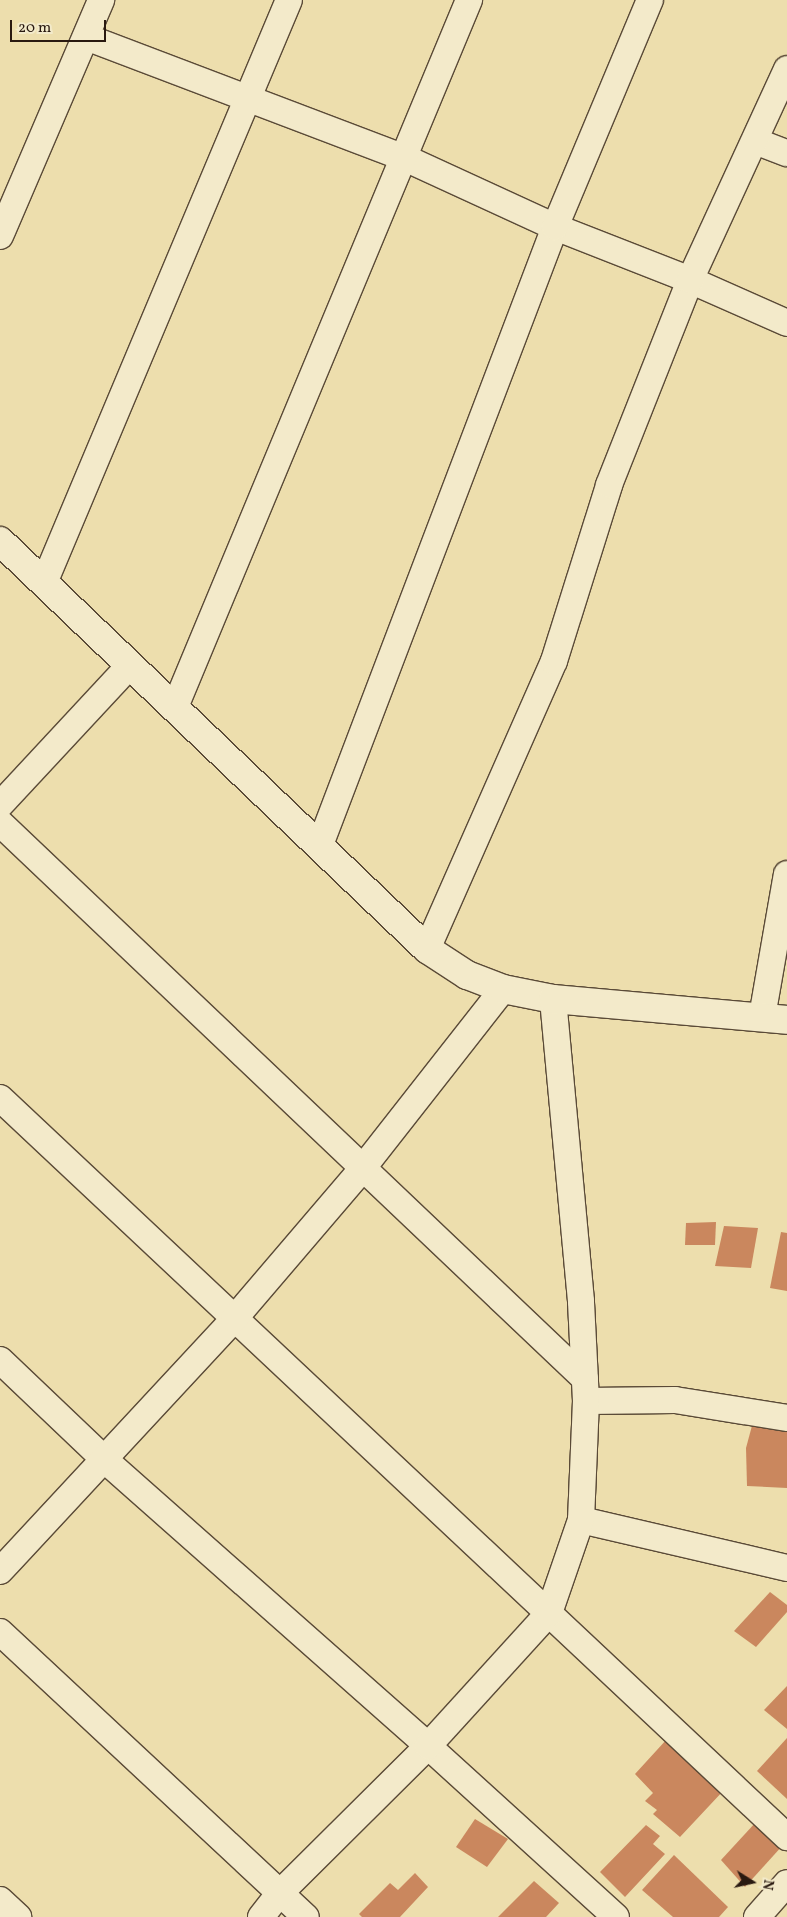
<!DOCTYPE html>
<html>
<head>
<meta charset="utf-8">
<style>
	body { margin:0 }
	#map { position:relative; width:787px; height:1917px; overflow:hidden; background:#eddead; font-family:Vollkorn,serif }
	div>[style] { position:absolute }
	[style*='--x'] { left:calc(var(--x)*1px); top:calc(var(--y)*1px); width:calc(var(--w)*1px); rotate:calc(var(--a)*1deg) }
	.building>* { inset:0; background:#ca875e }
	.roads { filter:drop-shadow(1px 0 #5a4a37) drop-shadow(-1px 0 #5a4a37) drop-shadow(0 1px #5a4a37) drop-shadow(0 -1px #5a4a37) }
	.street>* { height:26px; margin:-13px; padding:0 13px; transform-origin:13px; border-radius:13px; background:#f3eaca }
	.secondary>* { height:28px; margin:-14px; padding:0 14px; transform-origin:14px; border-radius:14px; background:#f3eaca }
	span { translate:-50% -50%; white-space:nowrap; text-align:center; line-height:1.15; -webkit-text-stroke:4.5px #f3eaca; paint-order:stroke }
	.north { position:absolute; left:727px; top:1857px; width:50px; height:50px; -webkit-text-stroke:4px #f3eaca; paint-order:stroke; rotate:100deg; font-size:14px; font-weight:700; line-height:20px; text-align:center; color:#291910 }
	.north::after { content:''; display:block; margin:auto; width:18px; height:22px; background:#291910; clip-path:polygon(50% 0,100% 100%,50% 72%,0 100%) }
	.scale { position:absolute; left:10px; top:20px; width:96px; height:22px; box-sizing:border-box; border:2px solid #291910; border-top:0; padding-left:6px; font-size:15px; line-height:18px; white-space:nowrap; color:#291910; -webkit-text-stroke:4px #f3eaca; paint-order:stroke }
</style>
</head>
<body>
<div id="map">
	<div class="building">
		<i style="clip-path:polygon(716px 1222px,715px 1245px,685px 1245px,686px 1223px)"></i>
		<i style="clip-path:polygon(724px 1226px,758px 1228px,751px 1268px,715px 1266px)"></i>
		<i style="clip-path:polygon(781px 1232px,787px 1233px,787px 1291px,770px 1288px)"></i>
		<i style="clip-path:polygon(753px 1422px,787px 1426px,787px 1488px,747px 1486px,746px 1448px)"></i>
		<i style="clip-path:polygon(770px 1592px,787px 1605px,787px 1612px,756px 1647px,734px 1631px)"></i>
		<i style="clip-path:polygon(787px 1686px,787px 1729px,764px 1710px)"></i>
		<i style="clip-path:polygon(787px 1738px,787px 1799px,757px 1771px)"></i>
		<i style="clip-path:polygon(667px 1739px,724px 1790px,680px 1837px,653px 1814px,657px 1810px,645px 1801px,653px 1793px,635px 1774px)"></i>
		<i style="clip-path:polygon(475px 1819px,508px 1839px,487px 1867px,456px 1847px)"></i>
		<i style="clip-path:polygon(756px 1822px,783px 1845px,745px 1887px,721px 1860px)"></i>
		<i style="clip-path:polygon(646px 1825px,660px 1836px,653px 1844px,665px 1854px,625px 1897px,600px 1872px)"></i>
		<i style="clip-path:polygon(674px 1855px,728px 1907px,719px 1917px,673px 1917px,642px 1890px)"></i>
		<i style="clip-path:polygon(415px 1873px,428px 1887px,400px 1917px,362px 1917px,359px 1914px,390px 1883px,398px 1890px)"></i>
		<i style="clip-path:polygon(534px 1881px,559px 1903px,546px 1917px,498px 1917px)"></i>
	</div>
	<div class="roads">
		<div class="street">
			<i style="--x:86;--y:37;--w:341;--a:20.8"></i>
			<i style="--x:405;--y:158;--w:165;--a:24.7"></i>
			<i style="--x:555;--y:227;--w:145;--a:21.4"></i>
			<i style="--x:690;--y:280;--w:106;--a:23.9"></i>
			<i style="--x:755;--y:141;--w:34;--a:21"></i>
			<i style="--x:0;--y:236;--w:257;--a:-66.8"></i>
			<i style="--x:44;--y:583;--w:632;--a:-67.21"></i>
			<i style="--x:175;--y:707;--w:766;--a:-67.42"></i>
			<i style="--x:0;--y:805;--w:190;--a:-47.1"></i>
			<i style="--x:0;--y:823;--w:807;--a:43.54"></i>
			<i style="--x:320;--y:845;--w:661;--a:-69.18"></i>
			<i style="--x:555;--y:227;--w:246;--a:-67.3"></i>
			<i style="--x:427;--y:949;--w:315;--a:-66.2"></i>
			<i style="--x:554;--y:661;--w:184;--a:-72.6"></i>
			<i style="--x:609;--y:485;--w:220;--a:-68.4"></i>
			<i style="--x:690;--y:280;--w:232;--a:-65.3"></i>
			<i style="--x:762;--y:1017;--w:145;--a:-80.1"></i>
			<i style="--x:0;--y:1098;--w:1080;--a:43.2"></i>
			<i style="--x:0;--y:1360;--w:145;--a:43.6"></i>
			<i style="--x:105;--y:1460;--w:431;--a:41.5"></i>
			<i style="--x:428;--y:1746;--w:254;--a:42.3"></i>
			<i style="--x:586;--y:1401;--w:89;--a:-0.6"></i>
			<i style="--x:675;--y:1400;--w:113;--a:9.1"></i>
			<i style="--x:581;--y:1520;--w:212;--a:13.1"></i>
			<i style="--x:0;--y:1571;--w:344;--a:-47.1"></i>
			<i style="--x:234;--y:1319;--w:197;--a:-49.5"></i>
			<i style="--x:362;--y:1169;--w:229;--a:-51.9"></i>
			<i style="--x:0;--y:1632;--w:418;--a:43"></i>
			<i style="--x:0;--y:1900;--w:25;--a:43"></i>
			<i style="--x:261;--y:1917;--w:31;--a:-52"></i>
			<i style="--x:280;--y:1893;--w:209;--a:-44.8"></i>
			<i style="--x:428;--y:1746;--w:180;--a:-47.7"></i>
			<i style="--x:549;--y:1613;--w:98;--a:-71"></i>
			<i style="--x:581;--y:1520;--w:119;--a:-87.6"></i>
			<i style="--x:586;--y:1401;--w:100;--a:-92.9"></i>
			<i style="--x:581;--y:1301;--w:303;--a:-95.3"></i>
			<i style="--x:757;--y:1917;--w:45;--a:-48.6"></i>
		</div>
		<div class="secondary">
			<i style="--x:0;--y:541;--w:591;--a:43.7"></i>
			<i style="--x:427;--y:949;--w:48;--a:33"></i>
			<i style="--x:467;--y:975;--w:39;--a:21"></i>
			<i style="--x:503;--y:989;--w:51;--a:11.3"></i>
			<i style="--x:553;--y:999;--w:235;--a:5.1"></i>
		</div>
	</div>
	<div class="north">N</div>
	<div class="scale">20 m</div>
</div>
</body>
</html>
